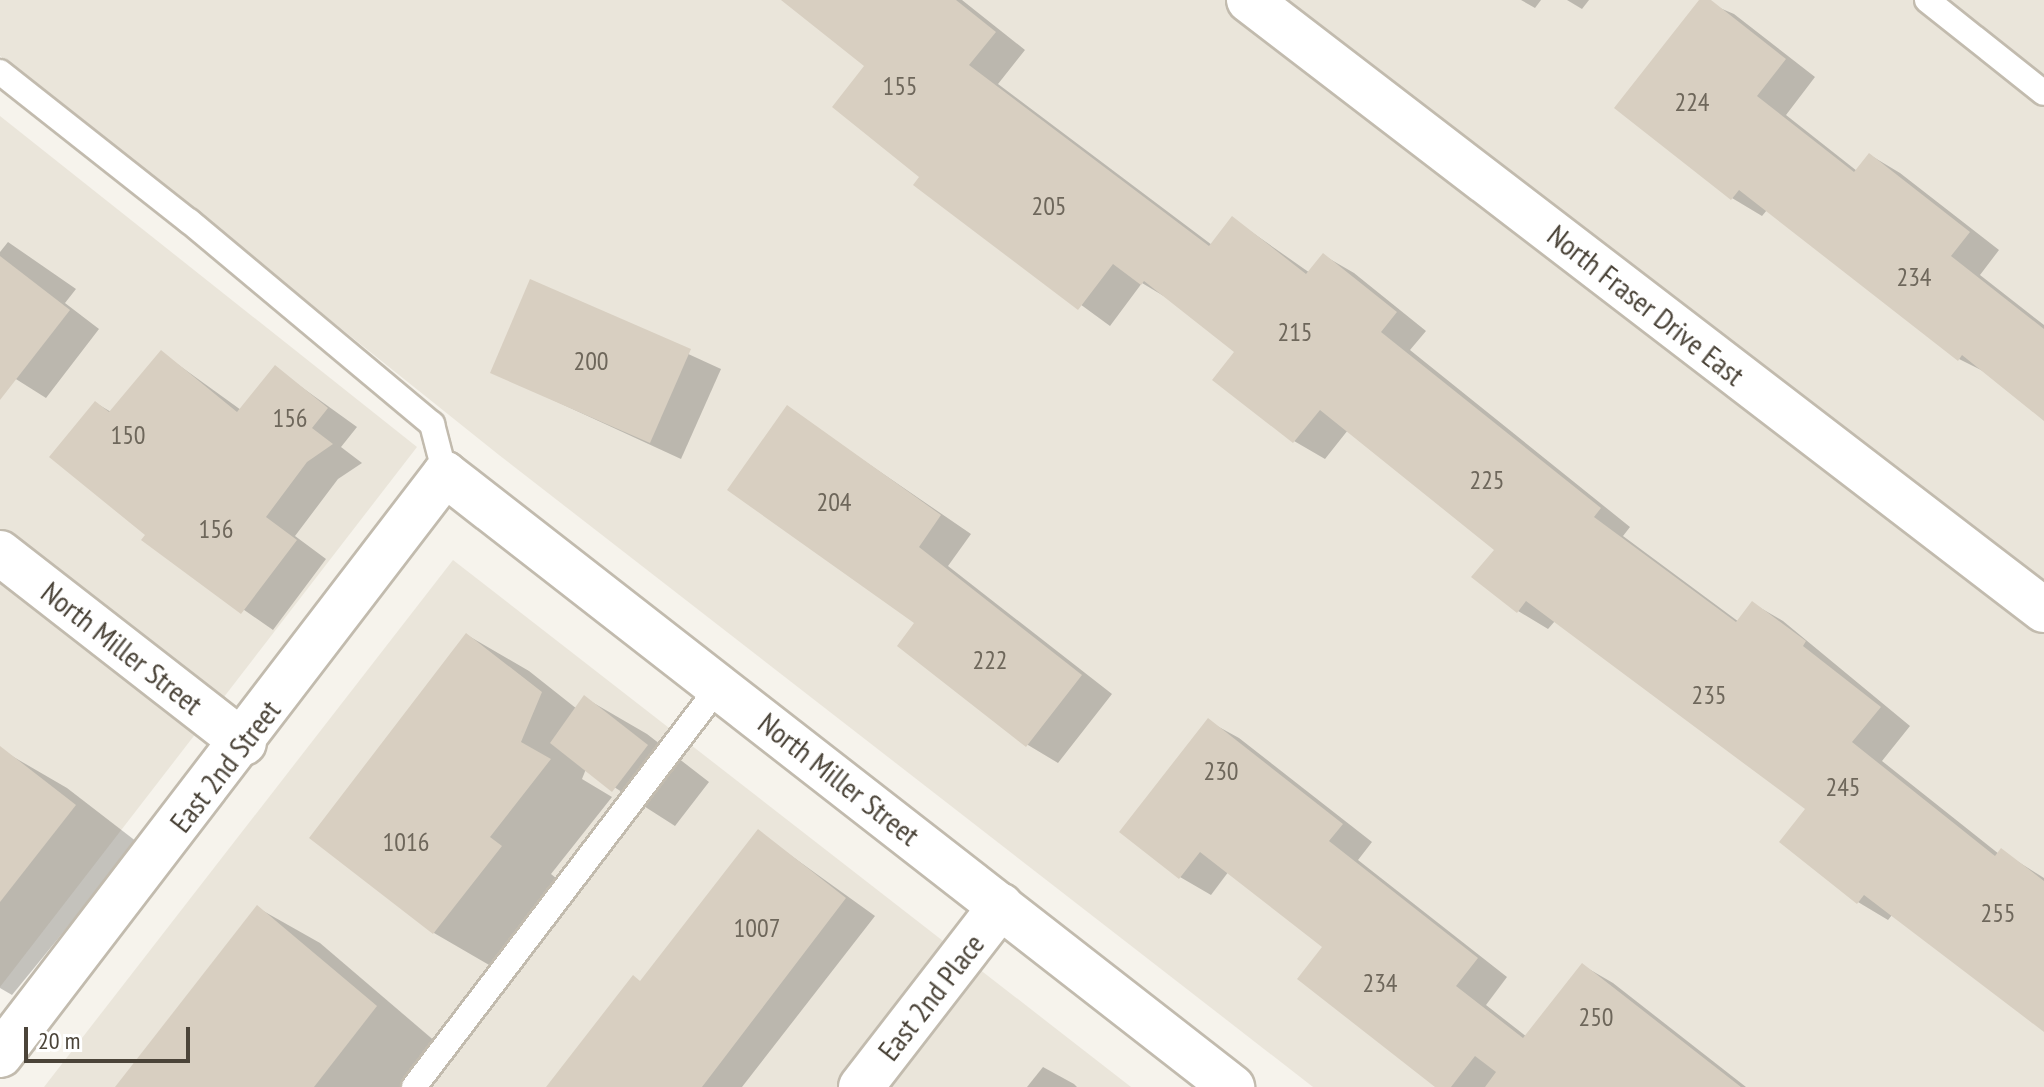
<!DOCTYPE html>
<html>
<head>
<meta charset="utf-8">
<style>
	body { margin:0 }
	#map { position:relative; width:2044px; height:1087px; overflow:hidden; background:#f6f3ec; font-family:"PT Sans Narrow",sans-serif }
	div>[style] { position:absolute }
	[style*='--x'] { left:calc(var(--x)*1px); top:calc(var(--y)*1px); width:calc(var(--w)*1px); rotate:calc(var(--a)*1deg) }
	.residential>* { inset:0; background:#eae5da }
	.shadow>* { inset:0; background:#0003 }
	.building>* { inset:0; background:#d8cfc1 }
	.roads { filter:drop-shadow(2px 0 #c2bbae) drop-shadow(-2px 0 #c2bbae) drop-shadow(0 2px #c2bbae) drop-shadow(0 -2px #c2bbae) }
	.service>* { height:24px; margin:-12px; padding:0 12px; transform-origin:12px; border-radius:12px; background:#fff }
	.minor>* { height:44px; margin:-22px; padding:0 22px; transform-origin:22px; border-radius:22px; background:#fff }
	span { translate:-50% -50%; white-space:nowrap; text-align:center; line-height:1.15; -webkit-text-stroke:8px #fff; paint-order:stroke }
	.number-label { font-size:26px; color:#6e675b }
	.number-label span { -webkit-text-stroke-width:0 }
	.street-label { font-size:30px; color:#4b4439 }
	.scale { position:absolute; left:24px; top:1027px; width:166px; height:36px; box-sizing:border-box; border:4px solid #4b4439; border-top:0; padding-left:10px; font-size:24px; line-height:28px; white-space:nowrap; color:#4b4439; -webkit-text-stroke:6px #fff; paint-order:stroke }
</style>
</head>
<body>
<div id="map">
	<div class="residential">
		<i style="clip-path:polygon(0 0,2044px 0,2044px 1087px,1313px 1087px,499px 455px,0 56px)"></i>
		<i style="clip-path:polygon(0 116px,417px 447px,0 987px)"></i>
		<i style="clip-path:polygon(453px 560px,1131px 1087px,44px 1087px)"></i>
	</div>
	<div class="shadow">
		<i style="clip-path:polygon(798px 0,962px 0,1025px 50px,998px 84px,1212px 245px,1233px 219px,1310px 273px,1323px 255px,1354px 273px,1426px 331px,1410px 350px,1630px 527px,1623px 536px,1739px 622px,1752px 603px,1783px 621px,1910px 726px,1882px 761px,1999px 854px,2001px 851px,2044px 878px,2044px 1030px,1892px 915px,1888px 920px,1858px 902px,1808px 808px,1555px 621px,1548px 629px,1518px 611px,1496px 550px,1348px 430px,1325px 459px,1294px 441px,1237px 352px,1172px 301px,1142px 283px,1110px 326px,916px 184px,922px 177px,867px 65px)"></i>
		<i style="clip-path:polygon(1521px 0,1541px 0,1535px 8px)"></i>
		<i style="clip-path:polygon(1567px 0,1589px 0,1582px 9px)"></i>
		<i style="clip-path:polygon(1701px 0,1734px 14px,1815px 77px,1786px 115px,1857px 171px,1870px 155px,1900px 173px,1999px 250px,1980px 275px,2044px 325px,2044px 418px,1991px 375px,1959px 359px,1767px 210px,1762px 216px,1732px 198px)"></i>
		<i style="clip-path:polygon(8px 242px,76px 289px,65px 303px,99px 329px,46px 398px,0 369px,0 252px)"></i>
		<i style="clip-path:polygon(531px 282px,721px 369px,681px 459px,492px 372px)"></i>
		<i style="clip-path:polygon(162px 353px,241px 410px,275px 368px,357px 427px,341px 447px,362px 463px,338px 479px,295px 536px,326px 559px,273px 630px,144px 540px,148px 535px,96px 403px,111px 412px)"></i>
		<i style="clip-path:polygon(787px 408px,971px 534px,948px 566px,1112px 694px,1058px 763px,1028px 745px,899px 645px,917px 622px)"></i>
		<i style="clip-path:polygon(467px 635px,529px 671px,577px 709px,585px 698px,647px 734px,709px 782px,675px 826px,586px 769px,582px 779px,612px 797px,551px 874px,562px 883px,496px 969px,434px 933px)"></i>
		<i style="clip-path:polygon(1208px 721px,1239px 738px,1372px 842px,1358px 860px,1507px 977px,1486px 1005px,1527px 1037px,1582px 965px,1613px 983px,1746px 1087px,1439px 1087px,1325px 946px,1229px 871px,1211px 895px,1180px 877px)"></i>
		<i style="clip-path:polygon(5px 752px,67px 788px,137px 842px,12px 995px,0 988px,0 759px)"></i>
		<i style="clip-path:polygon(758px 832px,875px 916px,742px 1087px,549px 1087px,641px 982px)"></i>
		<i style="clip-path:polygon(258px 908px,320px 943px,437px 1043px,403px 1087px,118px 1087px)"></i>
		<i style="clip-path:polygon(1043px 1067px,1074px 1084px,1077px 1087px,1027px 1087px)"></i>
	</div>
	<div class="building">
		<i style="clip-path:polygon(781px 0,956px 0,996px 32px,969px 65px,1209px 246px,1232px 216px,1306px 274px,1323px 253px,1397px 312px,1381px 332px,1601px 508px,1594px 517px,1736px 622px,1752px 601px,1806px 641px,1803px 646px,1881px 707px,1852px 742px,1995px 856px,2001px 848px,2044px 881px,2044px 1032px,1864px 895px,1857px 904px,1779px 842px,1805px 809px,1526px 601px,1517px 613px,1471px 577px,1494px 550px,1320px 410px,1293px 443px,1212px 380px,1234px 352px,1144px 281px,1141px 285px,1113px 264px,1078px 310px,913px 185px,919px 177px,832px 107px,864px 66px)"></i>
		<i style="clip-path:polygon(1699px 0,1711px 0,1786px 59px,1757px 96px,1854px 172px,1869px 153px,1970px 232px,1951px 256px,2044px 329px,2044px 421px,1962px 355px,1958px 361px,1739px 190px,1731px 200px,1614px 108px)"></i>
		<i style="clip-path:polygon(0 256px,70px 310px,0 400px)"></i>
		<i style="clip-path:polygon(530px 279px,691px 349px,650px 443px,490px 373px)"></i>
		<i style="clip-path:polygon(161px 350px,237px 412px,275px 365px,328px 408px,312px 428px,333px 444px,307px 462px,266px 517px,297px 540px,241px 614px,141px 540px,145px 535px,49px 457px,95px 401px,109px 412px)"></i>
		<i style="clip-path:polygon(787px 405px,941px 515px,919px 547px,1082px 675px,1026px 747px,897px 646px,914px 623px,727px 490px)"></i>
		<i style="clip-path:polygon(466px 633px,542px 692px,521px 742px,551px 759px,490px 837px,502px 846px,433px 934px,309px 838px)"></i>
		<i style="clip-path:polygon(584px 695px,648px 745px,612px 792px,550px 743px)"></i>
		<i style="clip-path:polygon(1208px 718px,1343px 824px,1329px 841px,1478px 958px,1456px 986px,1523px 1038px,1582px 963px,1741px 1087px,1485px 1087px,1496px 1072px,1475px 1056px,1451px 1087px,1435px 1087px,1297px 979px,1322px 947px,1200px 852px,1179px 879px,1119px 832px)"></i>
		<i style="clip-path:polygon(0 746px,76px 805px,0 902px)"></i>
		<i style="clip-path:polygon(758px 829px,846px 898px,702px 1087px,546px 1087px,633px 975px,640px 981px)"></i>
		<i style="clip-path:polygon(257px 905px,377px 1006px,314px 1087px,115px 1087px)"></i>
	</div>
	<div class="roads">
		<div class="service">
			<i style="--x:1927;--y:0;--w:149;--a:38.5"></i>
			<i style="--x:0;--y:72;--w:241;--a:38.3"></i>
			<i style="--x:189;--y:221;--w:317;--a:39.9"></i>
			<i style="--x:432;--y:424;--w:52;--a:75.4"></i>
			<i style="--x:414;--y:1087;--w:505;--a:-52.72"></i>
		</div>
		<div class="minor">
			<i style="--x:1249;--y:0;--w:1002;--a:37.5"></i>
			<i style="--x:0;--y:553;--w:309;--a:37.9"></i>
			<i style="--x:0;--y:1055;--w:732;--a:-52.55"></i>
			<i style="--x:445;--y:474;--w:998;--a:37.92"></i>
			<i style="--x:861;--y:1087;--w:229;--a:-52.3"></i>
		</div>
	</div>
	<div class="number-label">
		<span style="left:900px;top:86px">155</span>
		<span style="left:1692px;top:102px">224</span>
		<span style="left:1049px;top:206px">205</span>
		<span style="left:1914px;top:277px">234</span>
		<span style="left:1295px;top:332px">215</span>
		<span style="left:591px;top:361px">200</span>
		<span style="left:290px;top:418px">156</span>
		<span style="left:128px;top:435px">150</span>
		<span style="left:1487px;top:480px">225</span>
		<span style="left:834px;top:502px">204</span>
		<span style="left:216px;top:529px">156</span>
		<span style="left:990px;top:660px">222</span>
		<span style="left:1709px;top:695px">235</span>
		<span style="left:1221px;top:771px">230</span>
		<span style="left:1843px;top:787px">245</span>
		<span style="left:406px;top:842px">1016</span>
		<span style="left:1998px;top:913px">255</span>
		<span style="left:757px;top:928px">1007</span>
		<span style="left:1380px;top:983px">234</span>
		<span style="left:1596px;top:1017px">250</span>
	</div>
	<div class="street-label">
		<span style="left:1646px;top:305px;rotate:38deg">North Fraser Drive East</span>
		<span style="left:122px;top:648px;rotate:38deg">North Miller Street</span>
		<span style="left:225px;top:766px;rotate:-52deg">East 2nd Street</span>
		<span style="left:839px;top:779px;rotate:38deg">North Miller Street</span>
		<span style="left:931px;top:997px;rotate:-52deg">East 2nd Place</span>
	</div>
	<div class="scale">20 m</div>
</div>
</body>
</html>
